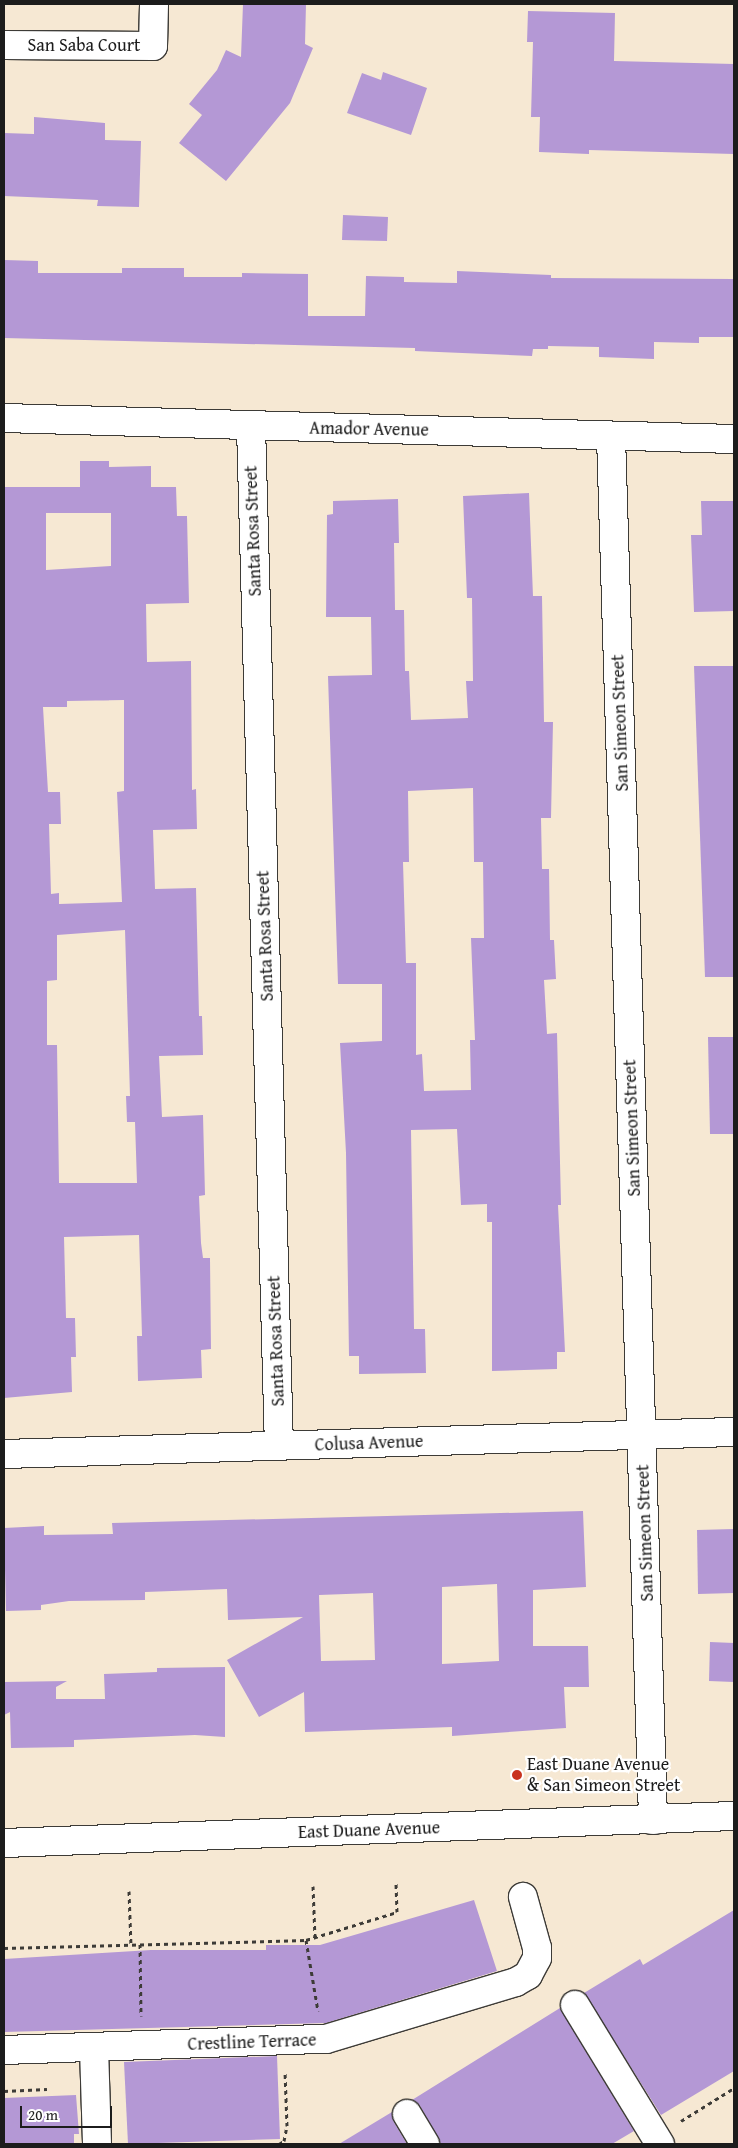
<!DOCTYPE html>
<html>
<head>
<meta charset="utf-8">
<style>
	body { margin:0 }
	#map { position:relative; width:738px; height:2148px; overflow:hidden; background:#f6e8d3; font-family:"Gentium Book Plus",serif }
	div>[style] { position:absolute }
	[style*='--x'] { left:calc(var(--x)*1px); top:calc(var(--y)*1px); width:calc(var(--w)*1px); rotate:calc(var(--a)*1deg) }
	.building>* { inset:0; background:#b498d5 }
	.path>* { height:3px; margin-top:-1.5px; transform-origin:0; background:repeating-linear-gradient(90deg,#3d3b37 0 4px,transparent 0 8px) }
	.roads { filter:drop-shadow(1px 0 #3d3b37) drop-shadow(-1px 0 #3d3b37) drop-shadow(0 1px #3d3b37) drop-shadow(0 -1px #3d3b37) }
	.street>* { height:28px; margin:-14px; padding:0 14px; transform-origin:14px; border-radius:14px; background:#fff }
	.secondary>* { height:28px; margin:-14px; padding:0 14px; transform-origin:14px; border-radius:14px; background:#fff }
	.dots>* { width:14px; height:14px; translate:-50% -50%; box-sizing:border-box; border:2px solid #fff; border-radius:50% }
	span { translate:-50% -50%; white-space:nowrap; text-align:center; line-height:1.15; -webkit-text-stroke:4.5px #fff; paint-order:stroke }
	.street-label { font-size:18px; color:#1c1c1c }
	.poi-label { font-size:18px; color:#1c1c1c }
	.left { translate:0 -50%; text-align:left }
	.frame { position:absolute; inset:0; border:5px solid #1c1c1c; pointer-events:none }
	.scale { position:absolute; left:20px; top:2106px; width:92px; height:22px; box-sizing:border-box; border:2px solid #1c1c1c; border-top:0; padding-left:6px; font-size:15px; line-height:18px; white-space:nowrap; color:#1c1c1c; -webkit-text-stroke:4px #fff; paint-order:stroke }
</style>
</head>
<body>
<div id="map">
	<div class="building">
		<i style="clip-path:polygon(243px 4px,306px 4px,305px 44px,313px 48px,290px 103px,226px 181px,179px 143px,202px 115px,189px 104px,217px 70px,226px 50px,241px 57px)"></i>
		<i style="clip-path:polygon(528px 11px,615px 13px,614px 61px,734px 64px,734px 154px,589px 150px,589px 154px,539px 152px,540px 117px,531px 117px,533px 42px,527px 42px)"></i>
		<i style="clip-path:polygon(383px 72px,427px 88px,411px 135px,347px 113px,362px 73px,381px 80px)"></i>
		<i style="clip-path:polygon(34px 117px,105px 123px,105px 140px,141px 141px,139px 207px,97px 206px,98px 200px,4px 196px,4px 133px,34px 134px)"></i>
		<i style="clip-path:polygon(343px 215px,388px 217px,387px 241px,342px 240px)"></i>
		<i style="clip-path:polygon(4px 260px,38px 261px,38px 273px,122px 273px,122px 268px,184px 268px,184px 277px,242px 277px,242px 273px,308px 274px,308px 316px,365px 316px,366px 276px,404px 277px,404px 282px,457px 283px,457px 271px,551px 275px,551px 278px,734px 279px,734px 337px,699px 337px,699px 343px,654px 342px,654px 359px,599px 357px,599px 347px,548px 346px,548px 349px,533px 349px,532px 356px,415px 351px,415px 348px,4px 338px)"></i>
		<i style="clip-path:polygon(evenodd,80px 461px,109px 461px,109px 467px,151px 466px,151px 487px,176px 487px,177px 516px,187px 516px,189px 603px,146px 604px,147px 662px,191px 661px,192px 790px,196px 789px,197px 829px,153px 830px,155px 889px,196px 888px,199px 1016px,202px 1016px,203px 1055px,159px 1056px,162px 1117px,203px 1115px,205px 1195px,199px 1196px,201px 1243px,203px 1258px,210px 1258px,211px 1349px,201px 1350px,202px 1378px,138px 1381px,137px 1336px,142px 1336px,139px 1235px,64px 1237px,66px 1318px,75px 1318px,76px 1357px,71px 1357px,72px 1392px,4px 1398px,4px 487px,80px 487px,80px 461px,46px 513px,111px 513px,111px 566px,46px 570px,46px 513px,80px 461px,124px 700px,124px 791px,117px 792px,122px 902px,59px 904px,59px 893px,51px 894px,49px 824px,61px 824px,60px 792px,48px 792px,43px 707px,67px 707px,67px 701px,124px 700px,80px 461px,125px 930px,130px 1096px,126px 1096px,127px 1122px,135px 1122px,137px 1183px,59px 1183px,57px 1045px,47px 1045px,47px 981px,57px 980px,57px 935px,125px 930px)"></i>
		<i style="clip-path:polygon(evenodd,529px 493px,533px 596px,542px 596px,544px 722px,553px 722px,551px 818px,541px 818px,542px 869px,549px 869px,550px 940px,554px 940px,556px 979px,544px 980px,547px 1034px,557px 1033px,561px 1205px,558px 1205px,565px 1352px,557px 1352px,557px 1369px,492px 1371px,492px 1222px,487px 1222px,487px 1204px,461px 1205px,457px 1129px,411px 1130px,414px 1329px,425px 1329px,426px 1373px,359px 1374px,359px 1356px,349px 1356px,346px 1153px,340px 1043px,382px 1041px,382px 984px,338px 984px,328px 676px,372px 675px,371px 617px,326px 617px,327px 515px,333px 514px,333px 501px,398px 499px,399px 543px,394px 543px,395px 610px,404px 610px,405px 671px,409px 671px,411px 720px,468px 718px,466px 681px,473px 681px,472px 598px,467px 598px,463px 496px,529px 493px,473px 788px,474px 862px,483px 862px,484px 938px,471px 938px,475px 1040px,470px 1040px,471px 1090px,424px 1091px,422px 1054px,416px 1055px,416px 963px,406px 963px,403px 862px,409px 862px,408px 791px,473px 788px)"></i>
		<i style="clip-path:polygon(701px 501px,734px 501px,734px 611px,694px 612px,691px 535px,702px 535px)"></i>
		<i style="clip-path:polygon(694px 666px,734px 666px,734px 977px,705px 977px)"></i>
		<i style="clip-path:polygon(708px 1037px,734px 1037px,734px 1134px,710px 1134px)"></i>
		<i style="clip-path:polygon(evenodd,583px 1511px,586px 1587px,533px 1590px,533px 1646px,588px 1646px,589px 1687px,564px 1687px,566px 1728px,452px 1736px,452px 1727px,305px 1732px,304px 1692px,259px 1717px,227px 1660px,303px 1617px,228px 1620px,227px 1589px,145px 1592px,145px 1600px,69px 1601px,41px 1605px,41px 1610px,6px 1611px,4px 1528px,44px 1526px,44px 1535px,113px 1534px,112px 1523px,583px 1511px,497px 1584px,499px 1661px,442px 1664px,442px 1587px,497px 1584px,583px 1511px,373px 1593px,375px 1660px,321px 1661px,319px 1595px,373px 1593px)"></i>
		<i style="clip-path:polygon(734px 1529px,734px 1593px,698px 1594px,697px 1530px)"></i>
		<i style="clip-path:polygon(710px 1642px,734px 1643px,734px 1682px,709px 1681px)"></i>
		<i style="clip-path:polygon(225px 1667px,225px 1737px,195px 1735px,74px 1740px,74px 1747px,11px 1748px,10px 1712px,4px 1715px,4px 1682px,67px 1681px,56px 1687px,56px 1699px,105px 1699px,104px 1674px,157px 1672px,157px 1668px)"></i>
		<i style="clip-path:polygon(474px 1900px,497px 1971px,326px 2023px,4px 2032px,4px 1959px,151px 1950px,266px 1950px,266px 1945px,320px 1945px)"></i>
		<i style="clip-path:polygon(734px 1910px,734px 2071px,661px 2115px,584px 1993px,640px 1959px,643px 1965px)"></i>
		<i style="clip-path:polygon(560px 2008px,634px 2131px,612px 2144px,441px 2144px,420px 2106px,412px 2100px)"></i>
		<i style="clip-path:polygon(277px 2056px,280px 2139px,128px 2144px,124px 2062px)"></i>
		<i style="clip-path:polygon(76px 2095px,79px 2134px,74px 2134px,74px 2144px,4px 2144px,4px 2098px)"></i>
		<i style="clip-path:polygon(392px 2112px,394px 2122px,407px 2144px,339px 2144px)"></i>
	</div>
	<div class="path">
		<i style="--x:313;--y:1886;--w:51;--a:87.8"></i>
		<i style="--x:129;--y:1891;--w:54;--a:87.9"></i>
		<i style="--x:306;--y:1940;--w:95;--a:-17.1"></i>
		<i style="--x:397;--y:1912;--w:29;--a:-92"></i>
		<i style="--x:140;--y:1944;--w:72;--a:89.2"></i>
		<i style="--x:4;--y:1948;--w:302;--a:-1.5"></i>
		<i style="--x:306;--y:1940;--w:72;--a:80.4"></i>
		<i style="--x:4;--y:2091;--w:43;--a:-2.7"></i>
		<i style="--x:681;--y:2121;--w:62;--a:-31.9"></i>
		<i style="--x:279;--y:2144;--w:6;--a:-31"></i>
		<i style="--x:284;--y:2141;--w:15;--a:-79"></i>
		<i style="--x:287;--y:2126;--w:55;--a:-92.1"></i>
	</div>
	<div class="roads">
		<div class="street">
			<i style="--x:4;--y:45;--w:149;--a:0.4"></i>
			<i style="--x:153;--y:46;--w:42;--a:-88.6"></i>
			<i style="--x:251;--y:426;--w:1019;--a:88.43"></i>
			<i style="--x:611;--y:436;--w:1385;--a:88.26"></i>
			<i style="--x:4;--y:1454;--w:730;--a:-1.73"></i>
			<i style="--x:575;--y:2005;--w:163;--a:58.6"></i>
			<i style="--x:94;--y:2048;--w:96;--a:88.2"></i>
			<i style="--x:4;--y:2050;--w:322;--a:-2"></i>
			<i style="--x:326;--y:2039;--w:198;--a:-16.7"></i>
			<i style="--x:516;--y:1982;--w:14;--a:-30"></i>
			<i style="--x:528;--y:1975;--w:19;--a:-62"></i>
			<i style="--x:537;--y:1958;--w:10;--a:-90"></i>
			<i style="--x:537;--y:1948;--w:53;--a:-105.4"></i>
			<i style="--x:407;--y:2114;--w:35;--a:59"></i>
		</div>
		<div class="secondary">
			<i style="--x:4;--y:418;--w:730;--a:1.65"></i>
			<i style="--x:4;--y:1843;--w:730;--a:-2.12"></i>
		</div>
	</div>
	<div class="dots">
		<i style="left:517px;top:1775px;background:#c8321e"></i>
	</div>
	<div class="street-label">
		<span style="left:84px;top:45px">San Saba Court</span>
		<span style="left:369px;top:429px;rotate:1deg">Amador Avenue</span>
		<span style="left:253px;top:531px;rotate:-92deg">Santa Rosa Street</span>
		<span style="left:620px;top:723px;rotate:-92deg">San Simeon Street</span>
		<span style="left:265px;top:936px;rotate:-92deg">Santa Rosa Street</span>
		<span style="left:632px;top:1128px;rotate:-92deg">San Simeon Street</span>
		<span style="left:276px;top:1341px;rotate:-92deg">Santa Rosa Street</span>
		<span style="left:369px;top:1443px;rotate:-2deg">Colusa Avenue</span>
		<span style="left:645px;top:1533px;rotate:-92deg">San Simeon Street</span>
		<span style="left:369px;top:1830px;rotate:-2deg">East Duane Avenue</span>
		<span style="left:252px;top:2042px;rotate:-2deg">Crestline Terrace</span>
	</div>
	<div class="poi-label">
		<span class="left" style="left:527px;top:1775px">East Duane Avenue<br>&amp; San Simeon Street</span>
	</div>
	<div class="frame"></div>
	<div class="scale">20 m</div>
</div>
</body>
</html>
